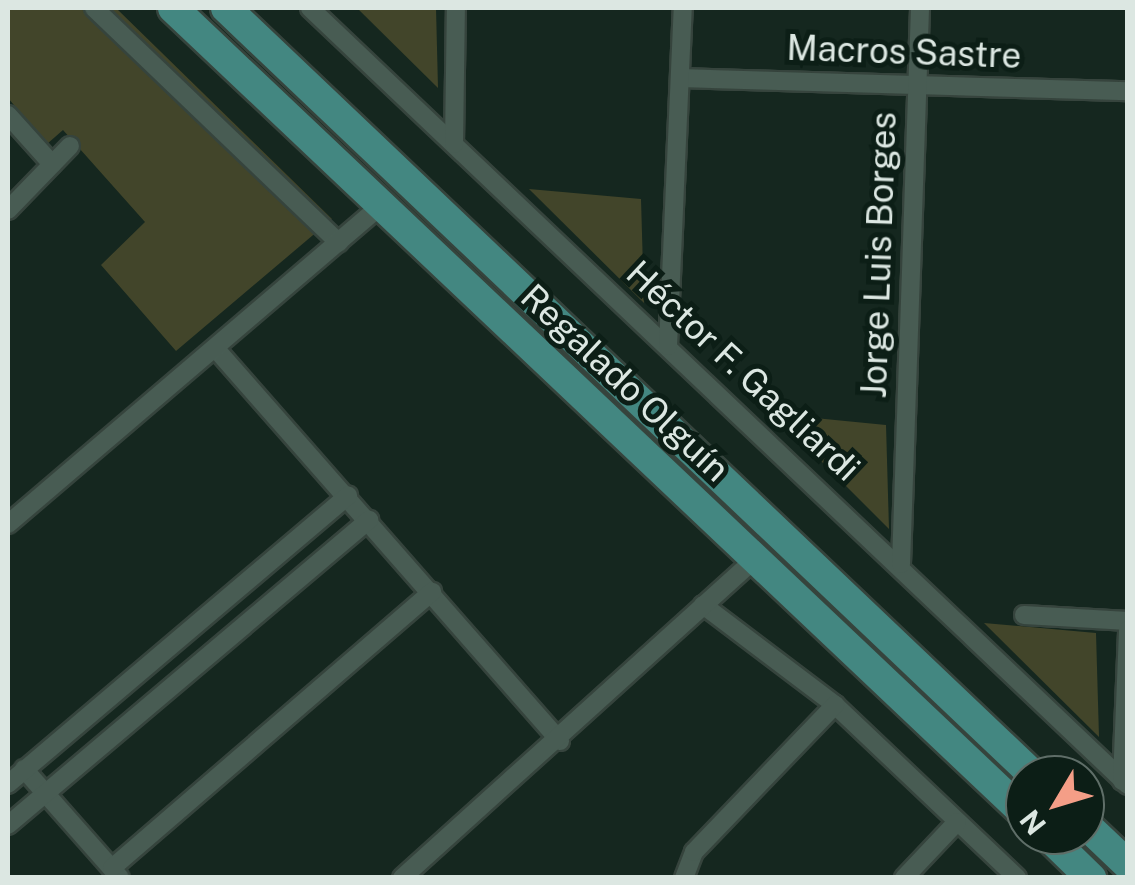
<!DOCTYPE html>
<html>
<head>
<meta charset="utf-8">
<style>
	body { margin:0 }
	#map { position:relative; width:1135px; height:885px; overflow:hidden; background:#15271f; font-family:"Public Sans",sans-serif }
	div>[style] { position:absolute }
	[style*='--x'] { left:calc(var(--x)*1px); top:calc(var(--y)*1px); width:calc(var(--w)*1px); rotate:calc(var(--a)*1deg) }
	.green>* { inset:0; background:#42452a }
	.roads { filter:drop-shadow(2px 0 #36443d) drop-shadow(-2px 0 #36443d) drop-shadow(0 2px #36443d) drop-shadow(0 -2px #36443d) }
	.street>* { height:18px; margin:-9px; padding:0 9px; transform-origin:9px; border-radius:9px; background:#485c53 }
	.primary>* { height:30px; margin:-15px; padding:0 15px; transform-origin:15px; border-radius:15px; background:#438781 }
	span { translate:-50% -50%; white-space:nowrap; text-align:center; line-height:1.15; -webkit-text-stroke:10px #0c1e16; paint-order:stroke }
	.street-label { font-size:35px; color:#dce7e2 }
	.frame { position:absolute; inset:0; border:10px solid #dce7e2; pointer-events:none }
	.north { position:absolute; left:1005px; top:755px; width:100px; height:100px; box-sizing:border-box; background:#0c1e16; border:2px solid #5f6e68; border-radius:50%; rotate:232deg; font-size:28px; font-weight:700; line-height:40px; text-align:center; color:#dce7e2 }
	.north::after { content:''; display:block; margin:auto; width:35px; height:45px; background:#f49e87; clip-path:polygon(50% 0,100% 100%,50% 72%,0 100%) }
</style>
</head>
<body>
<div id="map">
	<div class="green">
		<i style="clip-path:polygon(8px 8px,116px 8px,332px 219px,176px 351px,101px 265px,145px 222px,63px 130px,47px 144px,8px 98px)"></i>
		<i style="clip-path:polygon(357px 8px,436px 8px,438px 88px)"></i>
		<i style="clip-path:polygon(529px 189px,641px 199px,644px 303px)"></i>
		<i style="clip-path:polygon(774px 414px,886px 425px,889px 529px)"></i>
		<i style="clip-path:polygon(984px 623px,1096px 633px,1099px 737px)"></i>
	</div>
	<div class="roads">
		<div class="street">
			<i style="--x:94;--y:8;--w:339;--a:43.8"></i>
			<i style="--x:310;--y:8;--w:1128;--a:43.53"></i>
			<i style="--x:680;--y:78;--w:448;--a:1.7"></i>
			<i style="--x:8;--y:115;--w:66;--a:48.1"></i>
			<i style="--x:454;--y:144;--w:136;--a:-89.2"></i>
			<i style="--x:8;--y:210;--w:89;--a:-45.9"></i>
			<i style="--x:668;--y:346;--w:338;--a:-87.5"></i>
			<i style="--x:215;--y:348;--w:523;--a:48.72"></i>
			<i style="--x:8;--y:524;--w:492;--a:-40.5"></i>
			<i style="--x:901;--y:564;--w:556;--a:-88.04"></i>
			<i style="--x:703;--y:605;--w:166;--a:37.1"></i>
			<i style="--x:835;--y:705;--w:251;--a:43.5"></i>
			<i style="--x:1024;--y:615;--w:104;--a:3.3"></i>
			<i style="--x:24;--y:769;--w:145;--a:48.6"></i>
			<i style="--x:1122;--y:781;--w:151;--a:-87.7"></i>
			<i style="--x:8;--y:784;--w:446;--a:-40.3"></i>
			<i style="--x:8;--y:825;--w:473;--a:-40.2"></i>
			<i style="--x:112;--y:868;--w:423;--a:-40.8"></i>
			<i style="--x:402;--y:878;--w:477;--a:-42.1"></i>
			<i style="--x:684;--y:878;--w:28;--a:-69"></i>
			<i style="--x:694;--y:852;--w:204;--a:-46.2"></i>
			<i style="--x:904;--y:878;--w:77;--a:-46.6"></i>
		</div>
		<div class="primary">
			<i style="--x:173;--y:8;--w:1173;--a:43.41"></i>
			<i style="--x:226;--y:8;--w:1113;--a:43.54"></i>
			<i style="--x:1085;--y:824;--w:59;--a:43.6"></i>
			<i style="--x:1047;--y:835;--w:62;--a:44.3"></i>
		</div>
	</div>
	<div class="street-label">
		<span style="left:904px;top:52px;rotate:2deg">Macros Sastre</span>
		<span style="left:879px;top:255px;rotate:-88deg">Jorge Luis Borges</span>
		<span style="left:743px;top:371px;rotate:43deg">Héctor F. Gagliardi</span>
		<span style="left:625px;top:383px;rotate:43deg">Regalado Olguín</span>
	</div>
	<div class="frame"></div>
	<div class="north">N</div>
</div>
</body>
</html>
